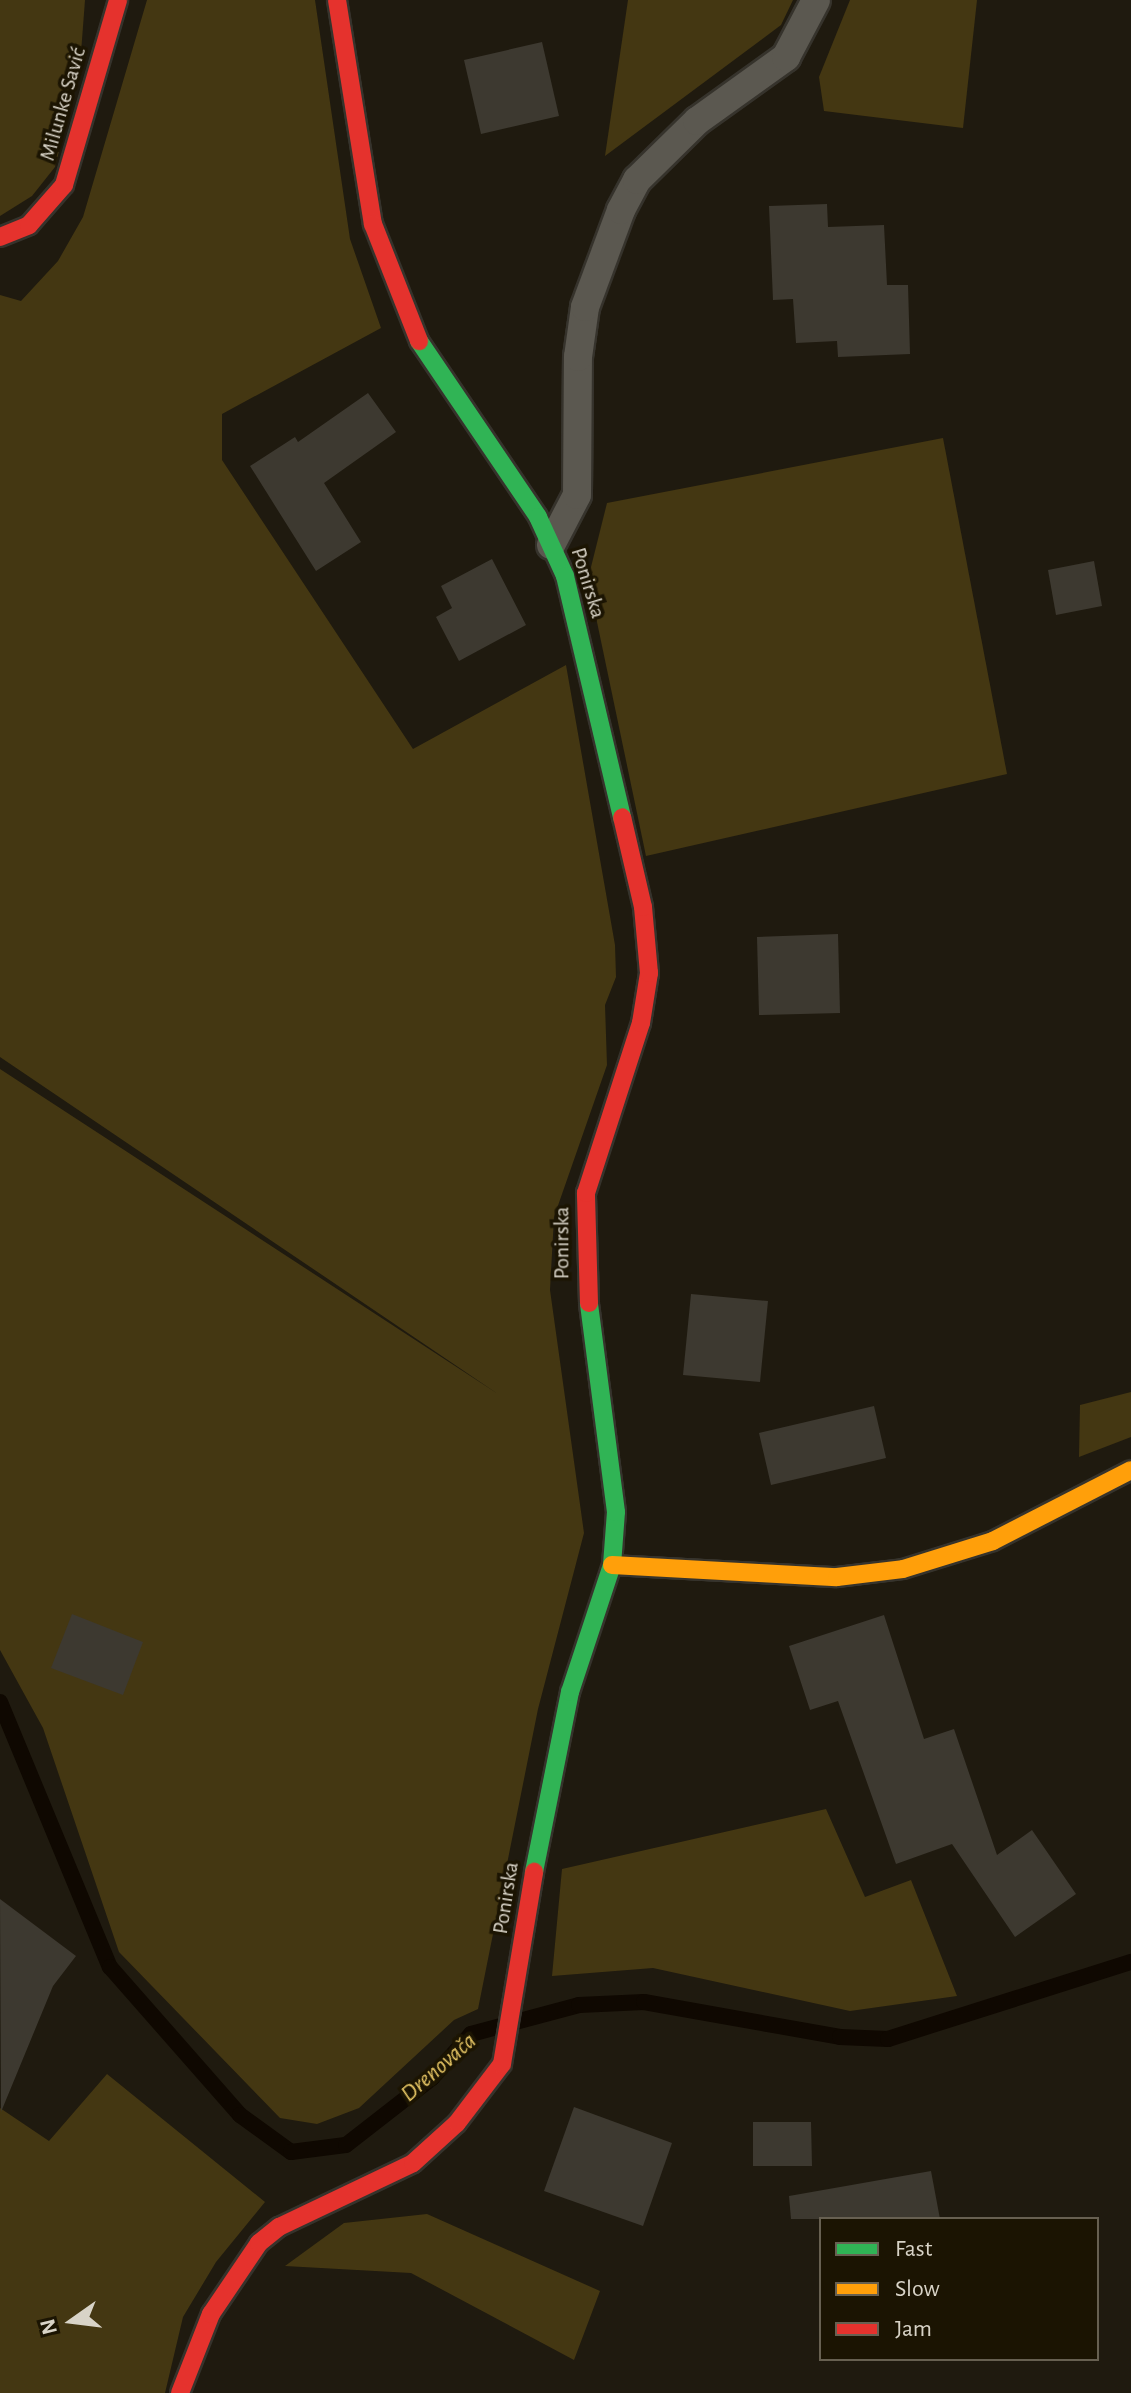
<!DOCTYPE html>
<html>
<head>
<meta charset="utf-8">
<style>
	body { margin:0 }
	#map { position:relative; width:1131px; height:2393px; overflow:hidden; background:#1f1a0f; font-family:"Alegreya Sans",sans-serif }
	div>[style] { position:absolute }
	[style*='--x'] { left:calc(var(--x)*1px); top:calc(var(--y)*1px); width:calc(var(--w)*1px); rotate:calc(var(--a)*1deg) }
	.green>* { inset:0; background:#443712 }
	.stream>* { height:16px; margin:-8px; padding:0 8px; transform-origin:8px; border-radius:8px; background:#0f0801 }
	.building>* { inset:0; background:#3d3930 }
	.roads { filter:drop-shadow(2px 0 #36332c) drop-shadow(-2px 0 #36332c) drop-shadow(0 2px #36332c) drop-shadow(0 -2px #36332c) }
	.lane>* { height:28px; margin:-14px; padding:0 14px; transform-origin:14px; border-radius:14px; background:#5b5850 }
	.fast>* { height:18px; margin:-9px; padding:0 9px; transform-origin:9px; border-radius:9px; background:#30b455 }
	.slow>* { height:18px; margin:-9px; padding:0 9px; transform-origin:9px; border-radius:9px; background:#ff9f0a }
	.jam>* { height:18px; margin:-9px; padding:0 9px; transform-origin:9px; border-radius:9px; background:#e5322d }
	span { translate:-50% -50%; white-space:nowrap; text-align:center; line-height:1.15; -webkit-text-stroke:7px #1b1402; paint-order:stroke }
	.street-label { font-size:22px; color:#d8d3c7 }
	.water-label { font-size:24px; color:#e7c665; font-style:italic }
	.legend { position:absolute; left:819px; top:2217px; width:280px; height:144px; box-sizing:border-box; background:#1b1402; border:2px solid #676051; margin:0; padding:10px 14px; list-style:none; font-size:24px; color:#d8d3c7 }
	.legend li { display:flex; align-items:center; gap:16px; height:40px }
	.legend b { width:40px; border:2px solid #676051 }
	.north { position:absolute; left:32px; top:2281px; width:80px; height:80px; -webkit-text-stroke:6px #1b1402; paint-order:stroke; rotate:256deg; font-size:22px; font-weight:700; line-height:32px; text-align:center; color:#d8d3c7 }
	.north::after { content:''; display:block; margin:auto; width:28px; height:36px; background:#d8d3c7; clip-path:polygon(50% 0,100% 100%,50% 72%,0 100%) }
</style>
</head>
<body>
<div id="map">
	<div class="green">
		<i style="clip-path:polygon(0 0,85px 0,80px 66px,55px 167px,32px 196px,0 216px)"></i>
		<i style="clip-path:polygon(147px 0,315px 0,350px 239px,381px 328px,222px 414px,222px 460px,413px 749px,566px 665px,615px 945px,616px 977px,605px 1005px,607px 1065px,554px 1217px,550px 1290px,584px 1533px,538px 1709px,478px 2009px,454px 2020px,359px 2108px,317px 2124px,280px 2118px,119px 1952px,43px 1728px,0 1650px,0 1069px,498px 1394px,0 1057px,0 295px,21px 301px,58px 261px,83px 217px)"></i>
		<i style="clip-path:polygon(628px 0,793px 0,781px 25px,605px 156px)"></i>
		<i style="clip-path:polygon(850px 0,977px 0,963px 128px,824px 111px,819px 77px)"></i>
		<i style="clip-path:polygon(943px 438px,1007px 774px,646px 856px,588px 579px,607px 503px)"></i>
		<i style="clip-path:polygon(1131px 1392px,1131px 1437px,1079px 1457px,1080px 1405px)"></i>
		<i style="clip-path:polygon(826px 1809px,865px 1897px,911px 1880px,957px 1996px,850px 2011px,653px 1968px,552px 1976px,562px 1869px)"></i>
		<i style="clip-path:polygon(107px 2074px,265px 2202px,216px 2262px,183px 2317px,165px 2393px,0 2393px,0 2108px,49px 2141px)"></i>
		<i style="clip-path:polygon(427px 2214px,600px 2291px,574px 2360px,411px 2273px,285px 2266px,344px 2223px)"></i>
	</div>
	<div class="stream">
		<i style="--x:0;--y:1702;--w:287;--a:67.5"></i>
		<i style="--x:110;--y:1967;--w:197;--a:48.7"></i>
		<i style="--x:240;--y:2115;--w:63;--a:36"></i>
		<i style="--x:291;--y:2152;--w:55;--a:-7.3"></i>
		<i style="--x:346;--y:2145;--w:109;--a:-37.9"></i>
		<i style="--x:432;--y:2078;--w:59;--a:-48.4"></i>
		<i style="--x:471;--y:2034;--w:112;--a:-15"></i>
		<i style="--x:579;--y:2005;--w:65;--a:-2.6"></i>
		<i style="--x:644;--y:2002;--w:199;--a:10.1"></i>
		<i style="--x:840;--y:2037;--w:48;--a:2.4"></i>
		<i style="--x:888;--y:2039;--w:255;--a:-17.6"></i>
	</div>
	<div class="building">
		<i style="clip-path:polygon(542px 42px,559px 116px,481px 134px,464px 60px)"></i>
		<i style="clip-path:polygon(827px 204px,828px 227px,884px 225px,887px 285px,908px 285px,910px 354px,838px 357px,837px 341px,796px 343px,793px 299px,773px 300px,769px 206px)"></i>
		<i style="clip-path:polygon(368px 393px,396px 432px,324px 483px,361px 542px,316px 571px,250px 466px,295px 437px,298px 442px)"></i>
		<i style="clip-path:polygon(492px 559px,526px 625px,459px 661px,436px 617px,452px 608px,441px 586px)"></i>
		<i style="clip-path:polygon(1094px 561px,1102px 606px,1056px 615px,1048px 570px)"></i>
		<i style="clip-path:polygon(838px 934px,840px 1013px,759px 1015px,757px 937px)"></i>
		<i style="clip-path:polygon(691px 1294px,768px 1301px,760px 1382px,683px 1375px)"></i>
		<i style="clip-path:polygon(874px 1406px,886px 1458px,771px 1485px,759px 1433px)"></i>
		<i style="clip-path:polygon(72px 1614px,143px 1642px,123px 1695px,51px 1668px)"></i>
		<i style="clip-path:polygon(884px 1615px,924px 1739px,954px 1729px,997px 1855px,1032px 1830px,1076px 1894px,1015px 1937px,952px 1844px,896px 1864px,838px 1701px,810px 1710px,789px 1646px)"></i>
		<i style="clip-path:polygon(0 1899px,76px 1956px,53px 1986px,1px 2112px)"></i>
		<i style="clip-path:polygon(574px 2107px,672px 2143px,643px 2226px,544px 2191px)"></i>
		<i style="clip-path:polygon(753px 2122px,811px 2122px,812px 2166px,753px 2166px)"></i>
		<i style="clip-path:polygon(931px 2171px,940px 2219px,791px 2219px,789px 2196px)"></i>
	</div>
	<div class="roads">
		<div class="lane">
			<i style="--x:551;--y:545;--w:56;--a:-62.5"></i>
			<i style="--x:577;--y:495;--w:138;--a:-89.6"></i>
			<i style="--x:578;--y:357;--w:50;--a:-82"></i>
			<i style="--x:585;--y:307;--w:103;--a:-69.6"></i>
			<i style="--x:621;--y:210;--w:34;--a:-62"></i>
			<i style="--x:637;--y:180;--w:84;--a:-44.5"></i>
			<i style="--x:697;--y:121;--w:110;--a:-35.7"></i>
			<i style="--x:786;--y:57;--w:64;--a:-62.2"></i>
		</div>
		<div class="fast">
			<i style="--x:419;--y:341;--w:212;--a:55.9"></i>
			<i style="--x:538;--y:517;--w:65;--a:65.4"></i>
			<i style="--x:565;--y:576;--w:248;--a:76.7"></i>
			<i style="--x:534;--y:1872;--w:184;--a:-78.7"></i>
			<i style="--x:570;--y:1692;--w:134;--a:-71.7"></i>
			<i style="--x:612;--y:1565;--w:53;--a:-85.7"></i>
			<i style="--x:616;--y:1512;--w:211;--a:-97.4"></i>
		</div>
		<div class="slow">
			<i style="--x:612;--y:1565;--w:225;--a:3.1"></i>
			<i style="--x:837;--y:1577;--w:66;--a:-6.9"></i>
			<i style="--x:903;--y:1569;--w:94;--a:-17.3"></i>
			<i style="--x:993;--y:1541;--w:155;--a:-27.2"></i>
		</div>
		<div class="jam">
			<i style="--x:337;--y:0;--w:227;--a:80.9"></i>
			<i style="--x:373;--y:224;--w:126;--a:68.5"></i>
			<i style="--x:0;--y:237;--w:31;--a:-22"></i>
			<i style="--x:29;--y:225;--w:53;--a:-48.8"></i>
			<i style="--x:64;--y:185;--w:193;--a:-73.7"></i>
			<i style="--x:589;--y:1303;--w:110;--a:-91.6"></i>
			<i style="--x:586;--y:1193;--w:179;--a:-72.1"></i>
			<i style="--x:641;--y:1023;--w:51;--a:-80.9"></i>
			<i style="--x:649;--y:973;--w:66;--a:-95.2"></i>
			<i style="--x:643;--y:907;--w:92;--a:-103.1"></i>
			<i style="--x:180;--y:2393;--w:85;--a:-68.6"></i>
			<i style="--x:211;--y:2314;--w:86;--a:-55.9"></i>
			<i style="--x:259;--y:2243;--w:26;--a:-39"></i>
			<i style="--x:279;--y:2227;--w:148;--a:-25.5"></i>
			<i style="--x:413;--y:2163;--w:59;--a:-42.3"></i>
			<i style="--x:457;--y:2123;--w:74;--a:-52.7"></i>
			<i style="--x:502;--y:2064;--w:195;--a:-80.5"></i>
		</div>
	</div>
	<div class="street-label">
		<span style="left:63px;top:104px;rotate:-74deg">Milunke Savić</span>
		<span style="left:588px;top:583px;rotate:73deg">Ponirska</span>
		<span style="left:562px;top:1243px;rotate:-90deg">Ponirska</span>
		<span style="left:506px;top:1898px;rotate:-81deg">Ponirska</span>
	</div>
	<div class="water-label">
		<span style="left:439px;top:2068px;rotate:-41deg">Drenovača</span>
	</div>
	<ul class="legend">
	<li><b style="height:10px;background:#30b455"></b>Fast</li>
	<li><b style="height:10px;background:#ff9f0a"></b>Slow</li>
	<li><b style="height:10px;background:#e5322d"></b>Jam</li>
	</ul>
	<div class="north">N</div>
</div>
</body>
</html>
